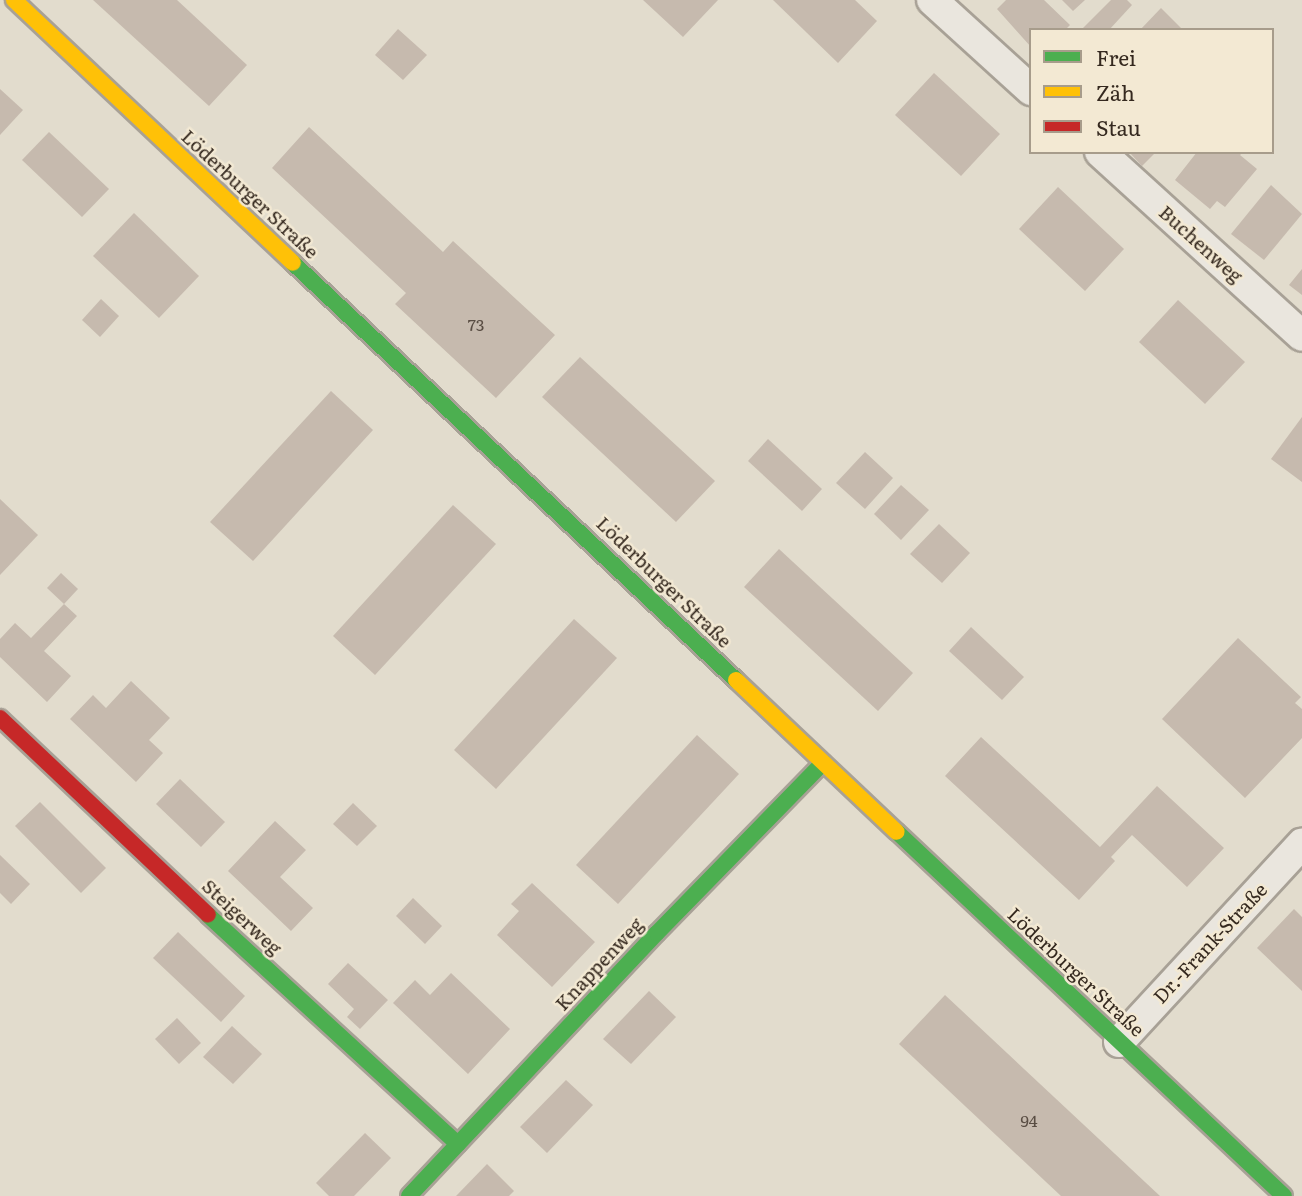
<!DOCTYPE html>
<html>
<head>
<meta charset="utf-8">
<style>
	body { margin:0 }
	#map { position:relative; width:1302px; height:1196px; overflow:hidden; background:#e2dccd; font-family:Literata,serif }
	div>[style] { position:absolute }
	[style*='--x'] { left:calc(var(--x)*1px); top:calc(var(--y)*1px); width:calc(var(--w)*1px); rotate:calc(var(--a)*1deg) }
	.building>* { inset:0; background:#c6baae }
	.roads { filter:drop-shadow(2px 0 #a8a196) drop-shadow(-2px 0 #a8a196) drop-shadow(0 2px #a8a196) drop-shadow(0 -2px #a8a196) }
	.street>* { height:30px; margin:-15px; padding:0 15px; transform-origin:15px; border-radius:15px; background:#eae6de }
	.fast>* { height:16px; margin:-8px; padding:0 8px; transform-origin:8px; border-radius:8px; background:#4caf50 }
	.slow>* { height:16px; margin:-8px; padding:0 8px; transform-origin:8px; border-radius:8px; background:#ffc107 }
	.jam>* { height:16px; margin:-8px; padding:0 8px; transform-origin:8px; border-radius:8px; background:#c62828 }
	span { translate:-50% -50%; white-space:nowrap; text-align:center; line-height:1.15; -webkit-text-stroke:5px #f3e9d3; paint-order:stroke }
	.number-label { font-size:16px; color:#594d43 }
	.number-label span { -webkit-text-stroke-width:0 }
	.street-label { font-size:19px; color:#35291f }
	.legend { position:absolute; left:1029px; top:28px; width:245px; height:126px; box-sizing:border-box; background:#f3e9d3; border:2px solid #a79c8b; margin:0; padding:9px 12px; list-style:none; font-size:21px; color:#35291f }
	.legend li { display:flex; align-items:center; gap:14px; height:35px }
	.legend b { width:35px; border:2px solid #a79c8b }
</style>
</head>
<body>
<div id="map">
	<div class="building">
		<i style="clip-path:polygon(93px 0,177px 0,247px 65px,209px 106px)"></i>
		<i style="clip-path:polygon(643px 0,718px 0,683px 37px)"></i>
		<i style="clip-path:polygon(773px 0,855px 0,877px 21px,838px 63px)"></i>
		<i style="clip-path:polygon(1006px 0,1044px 0,1070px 25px,1065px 30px,1031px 30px,1031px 47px,997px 9px)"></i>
		<i style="clip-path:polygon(1062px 0,1085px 0,1073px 11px)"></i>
		<i style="clip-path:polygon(1111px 0,1127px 0,1132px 5px,1109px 30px,1081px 30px)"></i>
		<i style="clip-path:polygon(1161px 8px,1183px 30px,1140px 30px)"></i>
		<i style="clip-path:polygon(398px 29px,427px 55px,403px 80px,375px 55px)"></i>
		<i style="clip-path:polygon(934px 73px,1000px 134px,961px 176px,895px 115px)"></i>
		<i style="clip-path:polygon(0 89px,23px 110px,0 135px)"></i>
		<i style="clip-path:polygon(309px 127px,443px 252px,453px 241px,555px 335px,496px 398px,395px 304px,406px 293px,272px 168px)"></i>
		<i style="clip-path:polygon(49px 132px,109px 189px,82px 217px,22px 160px)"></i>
		<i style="clip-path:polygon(1129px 152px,1156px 152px,1142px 166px)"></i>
		<i style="clip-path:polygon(1197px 152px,1243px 152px,1240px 155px,1257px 169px,1225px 207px,1217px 201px,1210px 209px,1175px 180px)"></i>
		<i style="clip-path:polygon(1271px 185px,1302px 214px,1264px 260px,1231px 234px)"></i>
		<i style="clip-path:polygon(1058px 187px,1124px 249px,1085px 291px,1019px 229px)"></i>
		<i style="clip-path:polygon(134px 213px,199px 276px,159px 318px,93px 256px)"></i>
		<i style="clip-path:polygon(1302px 269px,1302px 295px,1289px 285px)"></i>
		<i style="clip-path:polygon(101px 299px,119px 316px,100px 337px,82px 320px)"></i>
		<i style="clip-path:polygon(1178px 300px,1245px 362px,1205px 404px,1139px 342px)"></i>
		<i style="clip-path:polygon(580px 357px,715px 481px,676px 522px,542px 397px)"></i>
		<i style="clip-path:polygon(331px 391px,373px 430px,253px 561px,210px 522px)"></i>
		<i style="clip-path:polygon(1302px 417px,1302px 482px,1271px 459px)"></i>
		<i style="clip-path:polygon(768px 439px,822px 489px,802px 511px,748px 461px)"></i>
		<i style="clip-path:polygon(865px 452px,893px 478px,865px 509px,836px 483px)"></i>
		<i style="clip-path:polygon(901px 485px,929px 510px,901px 540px,874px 514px)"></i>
		<i style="clip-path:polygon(0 499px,38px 535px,0 575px)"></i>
		<i style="clip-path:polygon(453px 505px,496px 544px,375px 675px,333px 636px)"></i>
		<i style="clip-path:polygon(939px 524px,970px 553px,942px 583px,910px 554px)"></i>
		<i style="clip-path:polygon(779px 549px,913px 673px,878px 711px,744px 587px)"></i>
		<i style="clip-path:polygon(61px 573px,78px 589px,64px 604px,47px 588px)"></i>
		<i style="clip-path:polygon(64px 604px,77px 616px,44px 651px,71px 676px,47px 702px,0 657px,0 639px,15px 623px,31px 638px)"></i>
		<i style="clip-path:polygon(574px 619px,617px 658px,496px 789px,454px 750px)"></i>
		<i style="clip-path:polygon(971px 627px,1024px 677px,1002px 700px,949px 651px)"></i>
		<i style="clip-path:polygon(1238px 638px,1301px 697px,1295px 703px,1302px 709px,1302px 738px,1245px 798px,1162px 719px)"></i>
		<i style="clip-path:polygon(131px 681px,170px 718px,149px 740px,163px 753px,136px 782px,70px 719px,93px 695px,106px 708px)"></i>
		<i style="clip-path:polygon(697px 735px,739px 774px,618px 904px,576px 865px)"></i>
		<i style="clip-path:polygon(981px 737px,1100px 847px,1157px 786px,1224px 848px,1187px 887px,1132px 835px,1111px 857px,1115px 861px,1079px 900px,945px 776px)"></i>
		<i style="clip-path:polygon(180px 779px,225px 822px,201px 847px,156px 804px)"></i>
		<i style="clip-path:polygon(40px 802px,106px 868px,81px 893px,15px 826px)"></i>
		<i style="clip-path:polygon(353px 803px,377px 826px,357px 846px,333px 824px)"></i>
		<i style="clip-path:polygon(275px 821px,306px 850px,280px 877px,313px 908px,291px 931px,228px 871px)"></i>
		<i style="clip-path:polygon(0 855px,30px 884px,11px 904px,0 893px)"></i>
		<i style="clip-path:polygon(532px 883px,595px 942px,552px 987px,497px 935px,519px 911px,511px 904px)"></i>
		<i style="clip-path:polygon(413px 898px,442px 926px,425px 944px,396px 916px)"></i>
		<i style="clip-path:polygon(1294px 909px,1302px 917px,1302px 991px,1257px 948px)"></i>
		<i style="clip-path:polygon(178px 932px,245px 996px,221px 1022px,153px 958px)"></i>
		<i style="clip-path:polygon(348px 963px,388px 1000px,360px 1029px,347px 1017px,354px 1009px,328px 984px)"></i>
		<i style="clip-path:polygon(451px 973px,510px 1029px,468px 1074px,393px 1003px,415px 980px,430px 995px)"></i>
		<i style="clip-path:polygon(649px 991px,676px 1017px,631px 1064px,603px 1039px)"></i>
		<i style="clip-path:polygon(945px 995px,1160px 1196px,1061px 1196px,899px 1044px)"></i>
		<i style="clip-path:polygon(177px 1018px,201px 1043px,179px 1064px,155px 1039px)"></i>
		<i style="clip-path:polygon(232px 1026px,262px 1054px,233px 1084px,203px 1057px)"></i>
		<i style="clip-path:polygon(566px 1080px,593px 1105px,547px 1153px,520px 1127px)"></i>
		<i style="clip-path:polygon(365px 1133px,391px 1158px,354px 1196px,329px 1196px,316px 1183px)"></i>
		<i style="clip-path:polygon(487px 1164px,514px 1191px,509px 1196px,456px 1196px)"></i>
	</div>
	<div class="roads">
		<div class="street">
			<i style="--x:932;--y:0;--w:134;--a:42.3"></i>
			<i style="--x:1100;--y:152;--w:273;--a:42.3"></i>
			<i style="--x:1119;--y:1042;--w:270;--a:-47.3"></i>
		</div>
		<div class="fast">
			<i style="--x:293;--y:263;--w:608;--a:43.27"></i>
			<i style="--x:897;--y:832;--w:531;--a:43.25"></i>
			<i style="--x:208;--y:915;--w:339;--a:42.5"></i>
			<i style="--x:409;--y:1196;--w:361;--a:-46.7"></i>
			<i style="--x:657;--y:933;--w:238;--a:-45.7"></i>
		</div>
		<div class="slow">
			<i style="--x:14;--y:0;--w:383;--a:43.3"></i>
			<i style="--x:736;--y:680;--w:221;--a:43.4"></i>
		</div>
		<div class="jam">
			<i style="--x:0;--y:718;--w:286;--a:43.4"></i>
		</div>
	</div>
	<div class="number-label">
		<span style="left:476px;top:324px">73</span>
		<span style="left:1029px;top:1120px">94</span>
	</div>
	<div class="street-label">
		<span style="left:250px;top:194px;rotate:43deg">Löderburger Straße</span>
		<span style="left:1201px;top:244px;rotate:42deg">Buchenweg</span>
		<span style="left:664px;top:582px;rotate:44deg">Löderburger Straße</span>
		<span style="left:242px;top:917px;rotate:43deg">Steigerweg</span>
		<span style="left:1210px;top:943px;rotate:-47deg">Dr.-Frank-Straße</span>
		<span style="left:599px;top:964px;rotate:-47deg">Knappenweg</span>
		<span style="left:1076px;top:972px;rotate:43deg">Löderburger Straße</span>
	</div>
	<ul class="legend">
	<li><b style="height:9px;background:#4caf50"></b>Frei</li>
	<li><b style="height:9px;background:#ffc107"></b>Zäh</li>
	<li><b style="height:9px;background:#c62828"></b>Stau</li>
	</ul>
</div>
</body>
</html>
